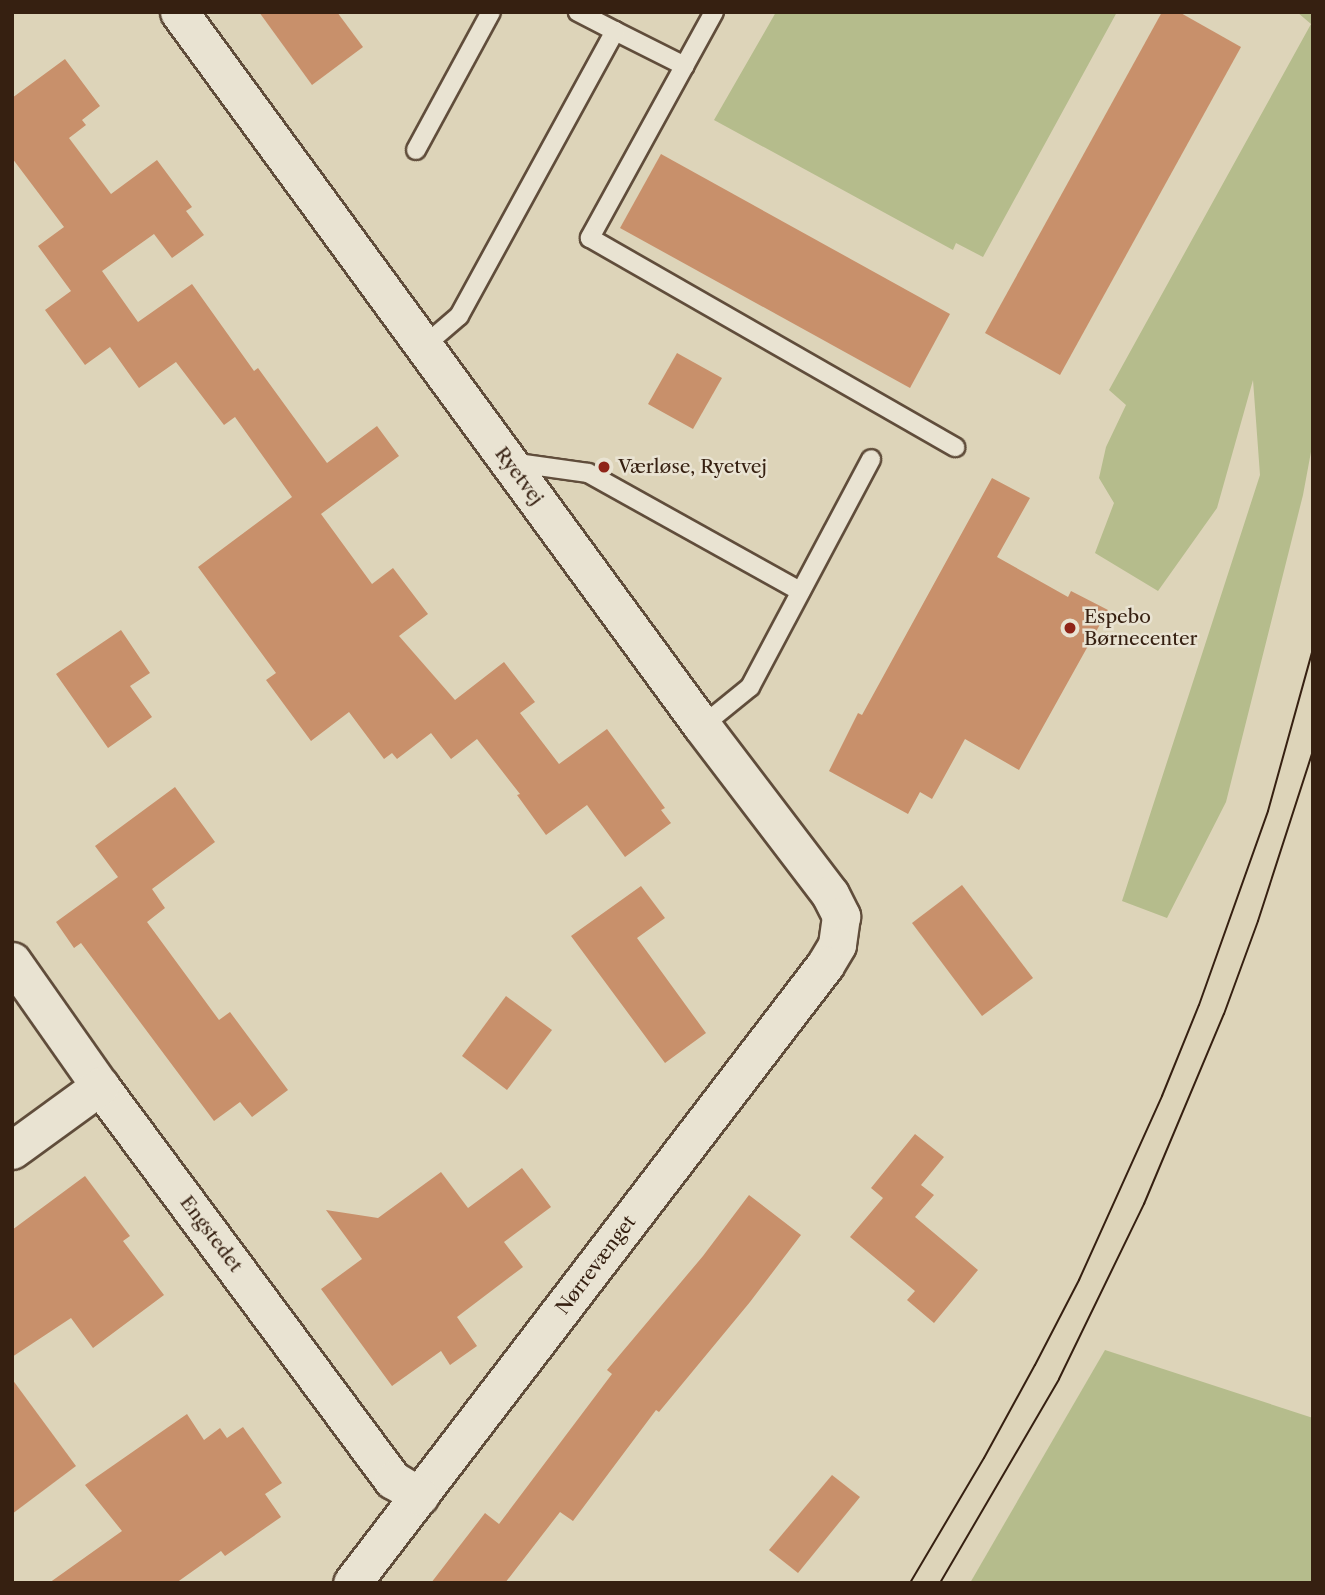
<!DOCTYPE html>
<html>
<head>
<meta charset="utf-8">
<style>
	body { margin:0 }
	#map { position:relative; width:1325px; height:1595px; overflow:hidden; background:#ddd4b9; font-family:"Libre Caslon Text",serif }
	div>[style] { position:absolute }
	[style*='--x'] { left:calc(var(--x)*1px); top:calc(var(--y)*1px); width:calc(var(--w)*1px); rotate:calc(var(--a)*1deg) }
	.green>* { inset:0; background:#b5bc8c }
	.building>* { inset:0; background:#c8906b }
	.roads { filter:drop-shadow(2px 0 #604d3b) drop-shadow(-2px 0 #604d3b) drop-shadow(0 2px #604d3b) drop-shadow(0 -2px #604d3b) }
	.lane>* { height:18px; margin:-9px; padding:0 9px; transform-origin:9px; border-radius:9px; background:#e9e3d2 }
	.street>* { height:37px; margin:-18.5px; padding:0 18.5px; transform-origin:18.5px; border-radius:18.5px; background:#e9e3d2 }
	.tram>* { height:2px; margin:-1px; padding:0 1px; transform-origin:1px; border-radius:1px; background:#362011 }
	.dots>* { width:19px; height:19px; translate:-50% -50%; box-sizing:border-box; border:4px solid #e9e3d2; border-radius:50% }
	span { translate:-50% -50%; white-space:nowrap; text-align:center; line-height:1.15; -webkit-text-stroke:5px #e9e3d2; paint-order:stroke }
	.poi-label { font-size:19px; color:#362011 }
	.left { translate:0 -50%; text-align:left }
	.street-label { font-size:19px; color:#362011 }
	.frame { position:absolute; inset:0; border:14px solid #362011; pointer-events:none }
</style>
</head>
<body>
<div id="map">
	<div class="green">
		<i style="clip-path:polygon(776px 12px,1117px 12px,983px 257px,956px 243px,953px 250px,714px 120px)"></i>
		<i style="clip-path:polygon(1297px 12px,1313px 12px,1313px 441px,1303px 495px,1226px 802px,1167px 918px,1122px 901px,1260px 475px,1253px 380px,1217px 508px,1158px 591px,1095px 553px,1114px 503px,1099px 478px,1106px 447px,1126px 405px,1109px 390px,1311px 24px)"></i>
		<i style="clip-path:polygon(1105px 1350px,1313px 1418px,1313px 1583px,970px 1583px)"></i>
	</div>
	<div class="building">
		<i style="clip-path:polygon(259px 12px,337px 12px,363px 47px,312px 85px)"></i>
		<i style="clip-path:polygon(1162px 12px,1179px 12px,1241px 47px,1060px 375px,985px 333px)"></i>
		<i style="clip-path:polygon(65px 59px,100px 106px,82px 120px,86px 125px,69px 138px,111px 194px,157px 160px,192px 207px,186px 211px,204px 235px,172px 258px,154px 234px,102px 271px,138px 322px,192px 284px,254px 371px,258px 368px,327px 463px,377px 426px,399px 456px,321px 514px,372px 584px,393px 568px,428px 614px,399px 636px,455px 700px,504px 662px,535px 702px,520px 713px,559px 764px,607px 729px,665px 808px,661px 810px,671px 823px,625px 857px,587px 805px,546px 835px,517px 795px,520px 794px,477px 739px,451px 759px,431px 733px,397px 759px,392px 753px,384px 759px,349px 712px,311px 741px,266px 680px,276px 673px,198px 567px,292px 497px,235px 417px,224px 425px,176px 362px,139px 388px,110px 347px,85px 365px,45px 310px,71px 291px,38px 246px,64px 227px,12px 158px,12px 98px)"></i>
		<i style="clip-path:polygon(661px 154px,950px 314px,910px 388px,620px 228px)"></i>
		<i style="clip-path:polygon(677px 353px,722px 378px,693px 429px,648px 404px)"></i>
		<i style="clip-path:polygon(992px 478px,1030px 498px,997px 557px,1068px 597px,1071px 591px,1108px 610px,1019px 770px,965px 739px,932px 799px,920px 792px,908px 814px,829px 771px,858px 713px,862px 715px)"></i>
		<i style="clip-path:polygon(121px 630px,150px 673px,130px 686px,152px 717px,108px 748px,56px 674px)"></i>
		<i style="clip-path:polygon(175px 787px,215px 842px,152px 889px,165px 908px,147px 922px,219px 1020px,230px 1012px,288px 1090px,252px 1117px,240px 1102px,214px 1121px,81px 943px,74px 948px,56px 922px,118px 877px,95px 846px)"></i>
		<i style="clip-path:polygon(962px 885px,1033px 978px,982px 1016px,912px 923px)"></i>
		<i style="clip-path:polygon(641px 886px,665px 918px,637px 938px,706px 1033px,665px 1063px,571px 936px)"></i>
		<i style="clip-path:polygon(506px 996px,552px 1030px,507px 1090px,462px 1056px)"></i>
		<i style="clip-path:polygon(915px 1134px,944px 1157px,921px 1185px,934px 1195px,915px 1217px,978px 1270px,934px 1323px,907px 1300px,915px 1291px,850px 1237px,883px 1198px,871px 1188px)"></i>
		<i style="clip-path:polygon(522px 1168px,551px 1207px,504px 1242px,523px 1267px,457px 1317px,477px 1346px,450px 1365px,441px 1351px,392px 1386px,321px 1289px,362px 1259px,326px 1210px,378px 1218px,441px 1172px,468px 1208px)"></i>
		<i style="clip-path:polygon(85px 1176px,130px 1236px,123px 1241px,164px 1295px,93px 1348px,71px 1318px,12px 1357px,12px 1230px)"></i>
		<i style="clip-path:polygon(749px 1195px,801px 1235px,750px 1302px,659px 1412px,656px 1410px,573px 1521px,560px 1512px,505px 1583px,431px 1583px,485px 1513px,499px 1524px,612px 1374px,607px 1370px,703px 1256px)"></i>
		<i style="clip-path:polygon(12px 1379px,76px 1466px,12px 1514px)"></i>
		<i style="clip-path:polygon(187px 1414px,204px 1440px,220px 1428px,227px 1438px,243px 1427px,282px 1483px,265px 1494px,281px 1517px,225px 1556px,221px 1551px,176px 1583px,49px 1583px,122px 1531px,85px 1485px)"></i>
		<i style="clip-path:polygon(832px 1475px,860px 1497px,798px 1573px,769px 1550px)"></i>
	</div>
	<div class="roads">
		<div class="lane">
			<i style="--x:714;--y:12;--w:258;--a:118.8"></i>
			<i style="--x:590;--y:238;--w:421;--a:29.8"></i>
			<i style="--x:615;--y:31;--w:78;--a:26.6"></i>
			<i style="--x:416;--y:150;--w:157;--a:-61.5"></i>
			<i style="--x:424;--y:346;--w:46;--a:-40.6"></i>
			<i style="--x:459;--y:316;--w:325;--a:-61.3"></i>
			<i style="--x:615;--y:31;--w:42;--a:-152.8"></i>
			<i style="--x:510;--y:462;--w:79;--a:8"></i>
			<i style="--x:588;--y:473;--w:243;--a:29.1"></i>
			<i style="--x:702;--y:726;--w:62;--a:-39.1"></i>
			<i style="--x:750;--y:687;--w:258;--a:-62"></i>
		</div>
		<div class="street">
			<i style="--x:179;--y:12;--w:885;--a:53.78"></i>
			<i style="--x:702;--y:726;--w:211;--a:52.7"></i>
			<i style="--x:830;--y:894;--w:25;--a:63"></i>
			<i style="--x:841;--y:916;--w:29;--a:98"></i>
			<i style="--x:837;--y:945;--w:23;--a:121"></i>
			<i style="--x:825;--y:965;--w:778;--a:127.43"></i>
			<i style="--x:12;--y:961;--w:153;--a:54.9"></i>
			<i style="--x:100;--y:1086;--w:491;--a:53.4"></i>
			<i style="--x:393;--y:1480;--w:31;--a:31"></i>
			<i style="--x:12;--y:1150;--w:109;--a:-36"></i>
		</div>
	</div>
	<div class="tram">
		<i style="--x:910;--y:1583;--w:145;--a:-59.4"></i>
		<i style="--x:984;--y:1458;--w:106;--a:-61.3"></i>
		<i style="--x:1035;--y:1365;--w:96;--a:-62.6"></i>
		<i style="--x:1079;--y:1280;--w:202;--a:-65.7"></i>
		<i style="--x:1162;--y:1096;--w:98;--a:-67.9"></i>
		<i style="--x:1199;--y:1005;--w:206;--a:-70.4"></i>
		<i style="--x:1268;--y:811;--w:168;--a:-74.5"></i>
		<i style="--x:940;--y:1583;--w:236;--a:-59.7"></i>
		<i style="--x:1059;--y:1379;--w:195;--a:-64.1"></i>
		<i style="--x:1144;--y:1204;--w:206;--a:-67.2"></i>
		<i style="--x:1224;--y:1014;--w:99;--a:-69.9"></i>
		<i style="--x:1258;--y:921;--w:179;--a:-72.1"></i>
	</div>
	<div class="dots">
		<i style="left:604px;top:467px;background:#8f2418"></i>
		<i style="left:1070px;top:628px;background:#8f2418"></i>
	</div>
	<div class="poi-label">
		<span class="left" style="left:618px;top:467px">Værløse, Ryetvej</span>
		<span class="left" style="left:1084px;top:628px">Espebo<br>Børnecenter</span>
	</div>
	<div class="street-label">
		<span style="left:519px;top:476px;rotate:53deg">Ryetvej</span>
		<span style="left:211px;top:1234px;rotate:53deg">Engstedet</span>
		<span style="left:596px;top:1265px;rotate:-53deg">Nørrevænget</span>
	</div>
	<div class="frame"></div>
</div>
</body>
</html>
